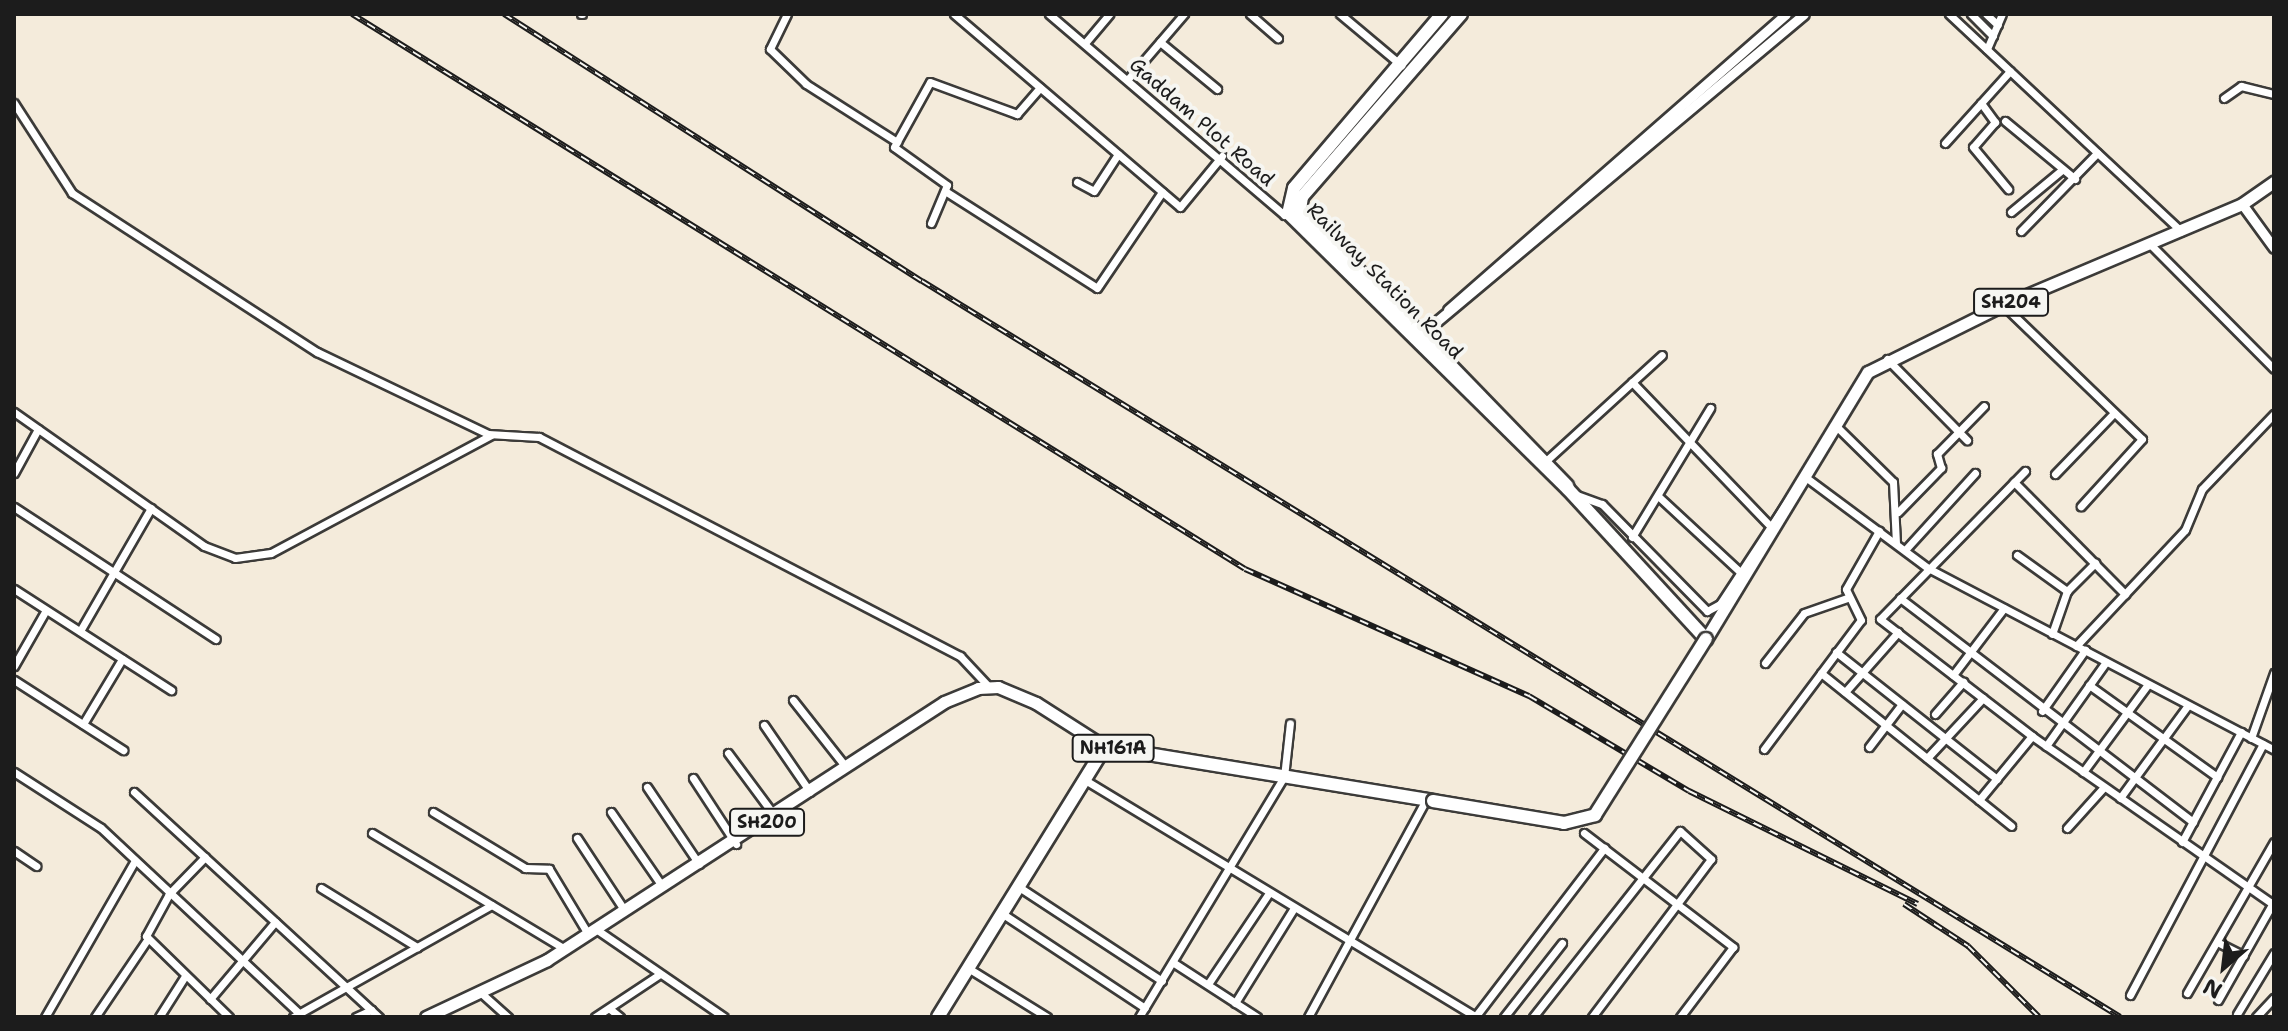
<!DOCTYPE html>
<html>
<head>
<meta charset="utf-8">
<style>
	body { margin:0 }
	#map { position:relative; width:2288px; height:1031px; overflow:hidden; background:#f4ebdb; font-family:"Shantell Sans",sans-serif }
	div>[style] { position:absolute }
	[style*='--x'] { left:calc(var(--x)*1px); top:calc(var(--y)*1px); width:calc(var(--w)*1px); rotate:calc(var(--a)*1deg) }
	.roads { filter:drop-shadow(2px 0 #3c3b39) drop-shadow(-2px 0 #3c3b39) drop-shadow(0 2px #3c3b39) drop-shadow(0 -2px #3c3b39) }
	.minor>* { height:7px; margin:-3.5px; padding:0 3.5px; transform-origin:3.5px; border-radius:3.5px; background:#fff }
	.tertiary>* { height:9px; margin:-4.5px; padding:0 4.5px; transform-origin:4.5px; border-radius:4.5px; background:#fff }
	.primary>* { height:11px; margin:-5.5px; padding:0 5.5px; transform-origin:5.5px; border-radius:5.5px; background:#fff }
	.trunk>* { height:12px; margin:-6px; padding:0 6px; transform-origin:6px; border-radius:6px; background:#fff }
	.rail>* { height:6px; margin-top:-3px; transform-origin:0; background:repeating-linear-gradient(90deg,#f6f6f2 0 9px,#1c1c1c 0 18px); box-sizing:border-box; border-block:2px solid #1c1c1c }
	.bridges { filter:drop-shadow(2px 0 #3c3b39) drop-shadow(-2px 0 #3c3b39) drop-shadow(0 2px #3c3b39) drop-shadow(0 -2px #3c3b39) }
	.trunk-bridge>* { height:12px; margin:-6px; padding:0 6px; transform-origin:6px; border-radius:6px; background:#fff }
	span { translate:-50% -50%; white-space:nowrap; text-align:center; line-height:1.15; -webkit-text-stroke:8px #f6f6f2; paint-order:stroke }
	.shield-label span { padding:2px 6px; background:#f6f6f2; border:2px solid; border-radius:6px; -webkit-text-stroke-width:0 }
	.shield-label { font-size:18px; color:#1c1c1c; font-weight:700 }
	.street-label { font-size:20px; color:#1c1c1c }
	.frame { position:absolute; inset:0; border:16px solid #1c1c1c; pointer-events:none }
	.north { position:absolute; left:2184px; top:927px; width:80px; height:80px; -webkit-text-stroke:6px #f6f6f2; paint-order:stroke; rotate:208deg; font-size:22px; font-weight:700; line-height:32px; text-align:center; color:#1c1c1c }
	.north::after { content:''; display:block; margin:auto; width:28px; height:36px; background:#1c1c1c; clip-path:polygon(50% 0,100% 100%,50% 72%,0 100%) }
</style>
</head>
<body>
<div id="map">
	<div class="roads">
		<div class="minor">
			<i style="--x:581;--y:14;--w:1;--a:0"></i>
			<i style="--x:787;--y:14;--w:39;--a:116"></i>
			<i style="--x:770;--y:49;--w:50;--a:44.2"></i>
			<i style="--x:806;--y:84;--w:108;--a:32.5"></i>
			<i style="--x:954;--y:14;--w:297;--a:40.5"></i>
			<i style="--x:1180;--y:207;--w:66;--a:-50.5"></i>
			<i style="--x:1049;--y:14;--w:309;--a:40.5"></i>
			<i style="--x:1284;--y:215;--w:7;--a:-27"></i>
			<i style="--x:1250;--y:14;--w:37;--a:41"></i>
			<i style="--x:1340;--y:14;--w:80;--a:39.9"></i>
			<i style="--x:1949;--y:14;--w:318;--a:43.1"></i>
			<i style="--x:1971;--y:14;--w:31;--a:45"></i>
			<i style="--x:1986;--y:14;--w:16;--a:43"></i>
			<i style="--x:1160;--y:42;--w:74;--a:39.5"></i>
			<i style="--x:1085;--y:43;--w:38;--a:-50"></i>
			<i style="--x:1987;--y:49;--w:38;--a:-67"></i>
			<i style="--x:1128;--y:79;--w:86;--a:-49.3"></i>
			<i style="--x:2224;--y:98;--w:21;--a:-35"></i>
			<i style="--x:2241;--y:86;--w:34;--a:14"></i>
			<i style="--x:14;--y:103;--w:107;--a:57.2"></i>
			<i style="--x:72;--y:193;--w:292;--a:33"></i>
			<i style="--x:317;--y:352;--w:190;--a:25.6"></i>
			<i style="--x:488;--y:434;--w:51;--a:3.4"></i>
			<i style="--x:539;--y:437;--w:475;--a:27.5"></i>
			<i style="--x:960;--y:656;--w:42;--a:46.9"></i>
			<i style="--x:1981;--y:103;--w:24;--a:54"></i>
			<i style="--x:1995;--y:122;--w:33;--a:131"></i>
			<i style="--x:1973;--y:147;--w:55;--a:50.2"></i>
			<i style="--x:2005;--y:121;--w:91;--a:39.6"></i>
			<i style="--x:1945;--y:143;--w:97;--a:-47.9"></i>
			<i style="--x:1077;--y:182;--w:19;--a:28"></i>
			<i style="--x:1094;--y:191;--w:44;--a:-57"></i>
			<i style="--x:945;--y:191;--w:180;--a:32.5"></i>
			<i style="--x:1097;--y:288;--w:116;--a:-55.9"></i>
			<i style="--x:2011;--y:212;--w:67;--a:-39.6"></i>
			<i style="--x:931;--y:223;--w:41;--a:-67.2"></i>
			<i style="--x:947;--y:185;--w:65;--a:-144.4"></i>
			<i style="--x:894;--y:147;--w:74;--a:-61"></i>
			<i style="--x:930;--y:82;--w:93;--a:20.2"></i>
			<i style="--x:1017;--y:114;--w:35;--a:-49"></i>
			<i style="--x:2021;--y:231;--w:109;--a:-45.7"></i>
			<i style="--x:2149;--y:243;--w:177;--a:45.2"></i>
			<i style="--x:2003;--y:305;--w:193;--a:44"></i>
			<i style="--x:2142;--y:439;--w:91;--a:132.3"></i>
			<i style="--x:1887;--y:359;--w:114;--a:45.4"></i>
			<i style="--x:1632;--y:382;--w:197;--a:46.2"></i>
			<i style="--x:14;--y:412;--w:232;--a:35.2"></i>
			<i style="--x:204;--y:546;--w:33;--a:21"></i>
			<i style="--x:235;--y:558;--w:36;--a:-8"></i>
			<i style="--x:271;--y:553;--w:250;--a:-28.2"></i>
			<i style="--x:1835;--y:425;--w:81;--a:44.5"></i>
			<i style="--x:1893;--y:482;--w:61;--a:87.2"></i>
			<i style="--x:1548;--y:459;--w:154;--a:-42.4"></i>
			<i style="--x:2025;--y:471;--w:207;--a:134.4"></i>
			<i style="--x:1880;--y:619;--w:192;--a:37.6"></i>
			<i style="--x:2032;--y:736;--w:295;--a:34.9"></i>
			<i style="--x:14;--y:473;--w:50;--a:-61.4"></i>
			<i style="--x:2055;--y:474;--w:85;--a:-46"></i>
			<i style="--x:2014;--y:482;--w:158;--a:45.3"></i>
			<i style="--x:1574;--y:494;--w:30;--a:20"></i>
			<i style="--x:1602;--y:504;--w:150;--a:45.5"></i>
			<i style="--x:1707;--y:611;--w:15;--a:-28"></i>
			<i style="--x:1720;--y:604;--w:153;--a:-56.7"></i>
			<i style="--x:1804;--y:476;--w:154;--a:36.6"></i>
			<i style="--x:1928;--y:568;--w:391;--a:27.7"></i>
			<i style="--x:1658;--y:496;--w:110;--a:42.8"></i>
			<i style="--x:14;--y:507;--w:241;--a:33.2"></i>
			<i style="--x:1898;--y:512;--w:62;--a:-45.7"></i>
			<i style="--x:1941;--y:468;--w:15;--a:-106"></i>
			<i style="--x:1937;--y:454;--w:67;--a:-45.6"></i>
			<i style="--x:1632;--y:537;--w:151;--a:-58.8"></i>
			<i style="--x:1905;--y:550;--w:104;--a:-47.7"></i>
			<i style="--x:2017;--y:555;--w:62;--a:35.8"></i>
			<i style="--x:14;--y:589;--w:187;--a:32.8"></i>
			<i style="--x:1900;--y:598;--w:369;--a:37.4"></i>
			<i style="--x:80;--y:631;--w:142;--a:-60"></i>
			<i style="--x:2052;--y:634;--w:46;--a:-70.8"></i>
			<i style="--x:2067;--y:591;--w:40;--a:-45"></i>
			<i style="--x:2076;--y:646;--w:159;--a:-46.8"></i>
			<i style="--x:2185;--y:530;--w:44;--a:-67.5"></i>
			<i style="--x:2202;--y:489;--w:104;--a:-46.2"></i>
			<i style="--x:1836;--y:652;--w:205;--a:38.3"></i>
			<i style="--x:1765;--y:663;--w:63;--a:-52"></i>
			<i style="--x:1804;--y:613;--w:46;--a:-19.2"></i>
			<i style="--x:14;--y:666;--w:64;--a:-60.3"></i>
			<i style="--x:1821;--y:673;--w:244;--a:38.8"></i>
			<i style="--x:1953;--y:675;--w:84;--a:-52.7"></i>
			<i style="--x:14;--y:680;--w:130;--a:32.7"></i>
			<i style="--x:2089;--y:685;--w:158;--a:35.7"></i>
			<i style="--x:1845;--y:692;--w:80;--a:-48.5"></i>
			<i style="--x:793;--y:700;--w:85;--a:51.7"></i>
			<i style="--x:2042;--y:711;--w:75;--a:-54.8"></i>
			<i style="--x:1935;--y:714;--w:43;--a:-48.8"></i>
			<i style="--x:83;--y:724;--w:76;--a:-59"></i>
			<i style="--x:764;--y:725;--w:81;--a:55.5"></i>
			<i style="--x:2251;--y:738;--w:69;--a:-70.5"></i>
			<i style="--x:2046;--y:746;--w:103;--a:-54.5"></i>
			<i style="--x:1869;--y:747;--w:54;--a:-52.5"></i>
			<i style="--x:1764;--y:749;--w:161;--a:-53.1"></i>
			<i style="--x:1861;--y:620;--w:34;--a:-116"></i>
			<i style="--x:1846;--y:589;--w:67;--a:-60.4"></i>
			<i style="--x:728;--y:753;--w:77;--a:53.4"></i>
			<i style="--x:1927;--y:758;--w:82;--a:-47"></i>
			<i style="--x:14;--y:772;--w:103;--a:32.8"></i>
			<i style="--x:101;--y:828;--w:272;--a:43.1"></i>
			<i style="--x:2083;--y:772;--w:109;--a:-53.5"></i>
			<i style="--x:693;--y:778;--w:79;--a:56.9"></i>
			<i style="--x:1085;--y:780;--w:457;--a:31.2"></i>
			<i style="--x:647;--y:787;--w:93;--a:56"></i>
			<i style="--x:134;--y:792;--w:333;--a:42.6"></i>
			<i style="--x:2120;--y:798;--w:115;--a:-53.8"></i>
			<i style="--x:1979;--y:800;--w:83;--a:-50.4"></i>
			<i style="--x:433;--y:812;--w:108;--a:31.3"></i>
			<i style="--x:525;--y:868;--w:24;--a:2"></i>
			<i style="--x:549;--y:869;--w:76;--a:59"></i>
			<i style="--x:611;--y:812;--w:90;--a:55.4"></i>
			<i style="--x:2067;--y:828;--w:55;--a:-47.9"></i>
			<i style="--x:372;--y:833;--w:225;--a:31"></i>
			<i style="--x:1584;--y:833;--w:188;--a:37.4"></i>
			<i style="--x:1733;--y:947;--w:88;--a:127.1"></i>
			<i style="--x:577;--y:838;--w:87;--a:56.7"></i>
			<i style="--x:2182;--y:842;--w:125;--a:-61.8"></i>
			<i style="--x:14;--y:851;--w:27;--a:34"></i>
			<i style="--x:205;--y:857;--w:52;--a:134.2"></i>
			<i style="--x:169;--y:894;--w:48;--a:118.7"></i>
			<i style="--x:146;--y:936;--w:116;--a:44.3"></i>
			<i style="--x:1019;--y:887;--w:171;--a:33.3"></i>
			<i style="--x:321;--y:888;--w:113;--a:31.6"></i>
			<i style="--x:1003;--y:914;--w:170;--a:33.5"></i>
			<i style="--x:596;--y:929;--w:155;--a:34.5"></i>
			<i style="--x:2217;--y:942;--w:30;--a:27"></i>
			<i style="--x:1174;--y:963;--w:99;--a:33"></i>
			<i style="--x:968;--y:968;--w:93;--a:31.8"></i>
			<i style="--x:1208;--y:984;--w:110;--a:-56.2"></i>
			<i style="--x:480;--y:992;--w:38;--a:42"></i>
			<i style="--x:2187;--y:993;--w:174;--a:-60.1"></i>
			<i style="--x:2130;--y:995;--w:284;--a:-62.1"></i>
			<i style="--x:210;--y:999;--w:101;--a:-49.8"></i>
			<i style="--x:2218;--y:1000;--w:114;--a:-60.5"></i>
			<i style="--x:1235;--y:1003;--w:112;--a:-58.2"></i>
			<i style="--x:610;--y:1009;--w:13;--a:39"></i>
			<i style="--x:2237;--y:1014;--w:71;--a:-58.8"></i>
			<i style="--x:45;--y:1017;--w:179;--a:-60.1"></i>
			<i style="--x:95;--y:1017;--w:93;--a:-56"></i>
			<i style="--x:159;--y:1017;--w:49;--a:-57.6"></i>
			<i style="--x:293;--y:1017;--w:228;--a:-29.4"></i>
			<i style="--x:356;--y:1017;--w:17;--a:-25"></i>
			<i style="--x:595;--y:1017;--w:78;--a:-33.5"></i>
			<i style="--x:1139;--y:1017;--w:280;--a:-58.9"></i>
			<i style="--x:1284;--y:777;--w:54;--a:-83.7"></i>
			<i style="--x:1308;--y:1017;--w:247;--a:-61.5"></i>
			<i style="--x:1475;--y:1017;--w:213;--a:-52.6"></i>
			<i style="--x:1504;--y:1017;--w:94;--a:-51.9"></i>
			<i style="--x:1533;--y:1017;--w:237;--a:-51.7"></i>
			<i style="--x:1680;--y:831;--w:42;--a:42.1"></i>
			<i style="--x:1711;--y:859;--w:198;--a:127"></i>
			<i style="--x:2256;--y:1017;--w:26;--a:-47"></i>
		</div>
		<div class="tertiary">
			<i style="--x:2242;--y:204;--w:54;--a:54"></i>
			<i style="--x:1448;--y:310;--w:449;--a:-41.2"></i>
			<i style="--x:1418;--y:337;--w:503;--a:-39.92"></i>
		</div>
		<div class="primary">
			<i style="--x:1706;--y:639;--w:312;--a:-58.8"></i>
			<i style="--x:1868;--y:372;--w:151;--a:-26.4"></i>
			<i style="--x:2003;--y:305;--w:259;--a:-22.9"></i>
			<i style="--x:2242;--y:204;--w:39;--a:-35"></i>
			<i style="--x:426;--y:1017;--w:134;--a:-25.2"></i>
			<i style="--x:547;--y:960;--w:473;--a:-33"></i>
			<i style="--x:944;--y:702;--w:37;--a:-22"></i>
			<i style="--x:978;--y:688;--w:20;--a:-3"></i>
			<i style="--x:998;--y:687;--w:41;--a:22.8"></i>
			<i style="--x:1036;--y:703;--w:82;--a:32.5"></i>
		</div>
		<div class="trunk">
			<i style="--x:1442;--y:14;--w:228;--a:130.4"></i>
			<i style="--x:1294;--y:188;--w:26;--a:103"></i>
			<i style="--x:1288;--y:213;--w:393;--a:44.6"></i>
			<i style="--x:1568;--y:489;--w:204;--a:47.4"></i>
			<i style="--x:1461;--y:14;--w:242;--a:131"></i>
			<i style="--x:1302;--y:197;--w:13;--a:99"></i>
			<i style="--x:1300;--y:210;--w:384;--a:45.9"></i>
			<i style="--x:938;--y:1017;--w:317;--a:-58.3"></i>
			<i style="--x:1105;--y:747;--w:332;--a:9.3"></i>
		</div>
	</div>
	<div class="rail">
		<i style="--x:352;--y:14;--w:1051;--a:31.86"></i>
		<i style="--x:1245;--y:569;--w:311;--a:24.1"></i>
		<i style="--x:1529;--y:696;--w:186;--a:30.7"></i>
		<i style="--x:1689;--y:791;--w:255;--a:26.3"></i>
		<i style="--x:504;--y:14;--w:496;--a:32.6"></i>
		<i style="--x:922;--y:281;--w:1406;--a:31.56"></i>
		<i style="--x:1904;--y:904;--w:77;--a:33.3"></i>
		<i style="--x:1968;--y:946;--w:100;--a:45"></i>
	</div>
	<div class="bridges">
		<div class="trunk-bridge">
			<i style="--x:1433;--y:801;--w:133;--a:9.5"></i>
			<i style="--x:1564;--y:823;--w:32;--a:-14"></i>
			<i style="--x:1595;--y:815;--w:208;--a:-57.8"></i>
		</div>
	</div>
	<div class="shield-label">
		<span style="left:2011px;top:302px">SH204</span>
		<span style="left:1113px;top:748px">NH161A</span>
		<span style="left:767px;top:822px">SH200</span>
	</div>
	<div class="street-label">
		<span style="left:1202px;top:122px;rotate:41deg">Gaddam Plot Road</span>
		<span style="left:1385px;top:281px;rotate:45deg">Railway Station Road</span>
	</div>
	<div class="frame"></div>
	<div class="north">N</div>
</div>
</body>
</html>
